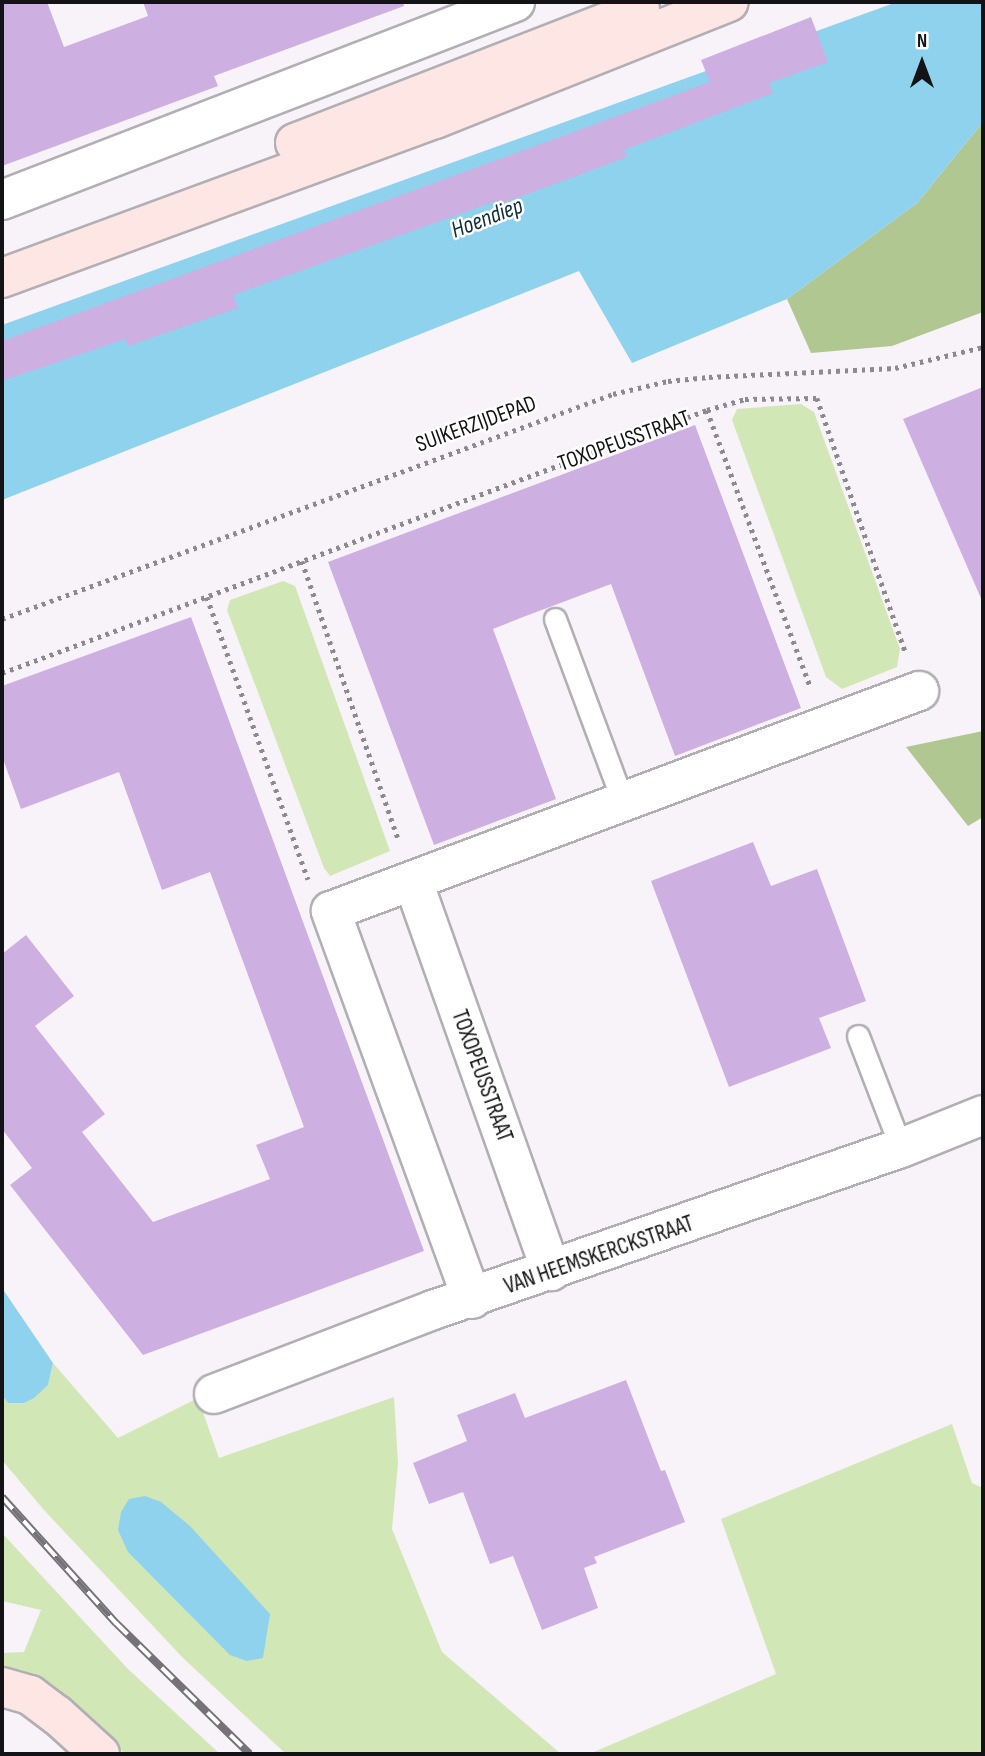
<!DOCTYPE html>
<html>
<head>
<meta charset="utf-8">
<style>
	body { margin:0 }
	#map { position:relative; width:985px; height:1756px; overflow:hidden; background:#f7f3f9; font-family:"Sofia Sans Condensed",sans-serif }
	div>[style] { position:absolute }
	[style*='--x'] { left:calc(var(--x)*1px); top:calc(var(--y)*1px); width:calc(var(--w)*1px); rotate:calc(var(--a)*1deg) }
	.green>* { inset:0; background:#d2e7b6 }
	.forest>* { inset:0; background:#b0c791 }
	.water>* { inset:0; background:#8ed2ed }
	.building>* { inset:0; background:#ceafe2 }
	.path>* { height:4.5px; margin-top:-2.25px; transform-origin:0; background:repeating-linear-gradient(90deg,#8c8a8e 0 3.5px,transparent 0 8.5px) }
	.roads { filter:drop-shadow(2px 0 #b2afb4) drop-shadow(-2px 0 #b2afb4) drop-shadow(0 2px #b2afb4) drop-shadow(0 -2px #b2afb4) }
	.service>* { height:21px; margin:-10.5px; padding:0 10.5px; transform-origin:10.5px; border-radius:10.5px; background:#fff }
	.minor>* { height:38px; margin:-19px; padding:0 19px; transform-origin:19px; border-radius:19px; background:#fff }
	.secondary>* { height:38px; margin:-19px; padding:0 19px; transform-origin:19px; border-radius:19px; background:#fde6e4 }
	.rail>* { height:8px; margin-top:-4px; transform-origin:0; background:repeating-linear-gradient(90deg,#fff 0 16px,#757377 0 32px); box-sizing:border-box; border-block:2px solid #757377 }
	span { translate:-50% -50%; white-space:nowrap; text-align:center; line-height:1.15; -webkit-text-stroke:5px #fff; paint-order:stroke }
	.street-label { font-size:23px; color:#131214 }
	.water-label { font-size:24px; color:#0c2e39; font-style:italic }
	.frame { position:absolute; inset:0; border:4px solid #131214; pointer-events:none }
	.north { position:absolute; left:887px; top:28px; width:70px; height:70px; -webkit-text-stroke:5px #fff; paint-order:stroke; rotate:0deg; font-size:19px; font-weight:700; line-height:28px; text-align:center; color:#131214 }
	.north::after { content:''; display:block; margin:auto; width:24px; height:32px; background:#131214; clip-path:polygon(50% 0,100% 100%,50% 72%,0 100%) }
</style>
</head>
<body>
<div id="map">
	<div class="green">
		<i style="clip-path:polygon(801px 404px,814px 412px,900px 649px,897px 667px,842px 689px,826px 677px,732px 420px,737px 409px)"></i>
		<i style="clip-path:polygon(283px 581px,295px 586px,390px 851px,330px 876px,324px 868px,227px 610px,230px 600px)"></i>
		<i style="clip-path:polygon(53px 1363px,118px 1438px,198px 1398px,219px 1458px,394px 1397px,398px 1464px,392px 1529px,442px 1652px,561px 1754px,286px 1754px,183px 1658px,43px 1509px,2px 1460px,2px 1395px,8px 1403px,48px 1385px)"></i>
		<i style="clip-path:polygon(952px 1424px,972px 1483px,983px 1488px,983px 1754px,589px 1754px,776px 1674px,721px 1519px)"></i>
		<i style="clip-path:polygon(2px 1533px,128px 1669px,220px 1754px,125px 1754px,67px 1696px,16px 1675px,2px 1674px,2px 1653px,24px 1652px,41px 1610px,2px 1601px)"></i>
	</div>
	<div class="forest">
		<i style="clip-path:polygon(983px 122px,983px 312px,892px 346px,811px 353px,787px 299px,917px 203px)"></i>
		<i style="clip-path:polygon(983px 731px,983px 817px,968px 826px,906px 747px)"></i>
	</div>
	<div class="water">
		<i style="clip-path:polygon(897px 2px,983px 2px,983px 122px,917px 203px,787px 299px,632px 363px,579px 271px,2px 500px,2px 325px)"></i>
		<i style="clip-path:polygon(2px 1288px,53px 1363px,48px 1385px,34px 1398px,24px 1403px,8px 1403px,2px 1395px)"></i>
		<i style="clip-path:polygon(145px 1496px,161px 1502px,190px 1526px,270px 1614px,263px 1658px,247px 1661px,230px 1655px,128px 1552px,118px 1530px,121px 1512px,129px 1499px)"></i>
	</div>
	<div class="building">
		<i style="clip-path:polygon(2px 2px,47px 2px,64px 47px,148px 16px,143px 2px,403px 2px,404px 6px,214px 76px,218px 86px,2px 166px)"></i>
		<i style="clip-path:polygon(811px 17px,828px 62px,769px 83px,773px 93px,624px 150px,627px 157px,498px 205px,496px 201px,233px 295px,238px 308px,128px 346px,125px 339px,2px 381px,2px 341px,710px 82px,701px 60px)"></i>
		<i style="clip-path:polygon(983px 387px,983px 603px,903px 419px)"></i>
		<i style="clip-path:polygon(695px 425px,801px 708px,675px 756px,611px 584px,523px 617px,493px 629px,556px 799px,434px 845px,328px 562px)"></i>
		<i style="clip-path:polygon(191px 617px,424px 1251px,143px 1355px,10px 1185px,32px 1168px,2px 1129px,2px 954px,26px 935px,74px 996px,35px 1026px,105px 1114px,82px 1132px,153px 1222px,270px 1179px,256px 1145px,304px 1127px,210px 872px,162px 890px,119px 772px,21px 809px,2px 756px,2px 686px)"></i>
		<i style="clip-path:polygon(753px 842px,771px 886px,817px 869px,866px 1001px,819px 1018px,831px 1048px,729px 1087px,651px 881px)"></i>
		<i style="clip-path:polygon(626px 1380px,661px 1471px,665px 1470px,685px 1522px,594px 1557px,597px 1563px,584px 1568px,598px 1608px,542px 1630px,513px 1556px,490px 1564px,463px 1492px,429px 1504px,413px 1463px,467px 1441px,457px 1415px,515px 1393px,525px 1418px)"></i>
	</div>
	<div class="path">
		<i style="--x:707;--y:410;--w:297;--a:69.5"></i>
		<i style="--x:302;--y:561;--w:296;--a:70.9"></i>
		<i style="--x:207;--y:597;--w:300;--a:70.3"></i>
		<i style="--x:2;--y:619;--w:651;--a:-20.22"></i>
		<i style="--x:613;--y:394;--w:57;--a:-13.3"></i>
		<i style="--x:668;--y:381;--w:41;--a:-5.6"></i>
		<i style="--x:709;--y:377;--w:186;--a:-2.8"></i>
		<i style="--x:895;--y:368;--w:90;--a:-13.4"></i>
		<i style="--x:2;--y:673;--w:752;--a:-20.46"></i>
		<i style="--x:707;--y:410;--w:40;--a:-16"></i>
		<i style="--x:745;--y:399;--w:72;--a:-0.8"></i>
		<i style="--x:817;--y:398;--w:271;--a:70.8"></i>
	</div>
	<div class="roads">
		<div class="service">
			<i style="--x:555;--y:619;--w:195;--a:69.6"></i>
			<i style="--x:858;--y:1036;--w:120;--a:69"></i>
		</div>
		<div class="minor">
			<i style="--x:2;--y:200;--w:550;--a:-21.1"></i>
			<i style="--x:413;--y:881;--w:414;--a:70.5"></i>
			<i style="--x:472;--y:1299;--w:413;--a:-110"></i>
			<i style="--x:331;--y:911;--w:628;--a:-20.51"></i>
			<i style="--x:214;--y:1394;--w:235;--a:-21"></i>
			<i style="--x:433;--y:1310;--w:495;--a:-19.1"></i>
			<i style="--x:901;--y:1148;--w:88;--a:-21.9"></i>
		</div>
		<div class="secondary">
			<i style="--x:295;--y:143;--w:370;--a:-21.2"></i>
			<i style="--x:2;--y:278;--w:461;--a:-20.2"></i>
			<i style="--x:435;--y:119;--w:316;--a:-21.7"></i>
			<i style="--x:2;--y:1687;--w:29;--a:16"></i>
			<i style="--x:30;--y:1695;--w:34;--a:37"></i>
			<i style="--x:57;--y:1715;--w:58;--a:42.2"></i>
		</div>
	</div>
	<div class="rail">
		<i style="--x:2;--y:1497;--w:170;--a:47.9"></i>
		<i style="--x:116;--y:1623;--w:187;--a:44.4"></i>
	</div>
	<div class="street-label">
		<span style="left:476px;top:424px;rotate:-20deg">SUIKERZIJDEPAD</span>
		<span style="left:624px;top:441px;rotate:-20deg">TOXOPEUSSTRAAT</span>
		<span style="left:482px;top:1076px;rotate:70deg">TOXOPEUSSTRAAT</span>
		<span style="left:599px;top:1255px;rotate:-19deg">VAN HEEMSKERCKSTRAAT</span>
	</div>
	<div class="water-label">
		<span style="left:487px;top:218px;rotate:-21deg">Hoendiep</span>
	</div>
	<div class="frame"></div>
	<div class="north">N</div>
</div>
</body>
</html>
